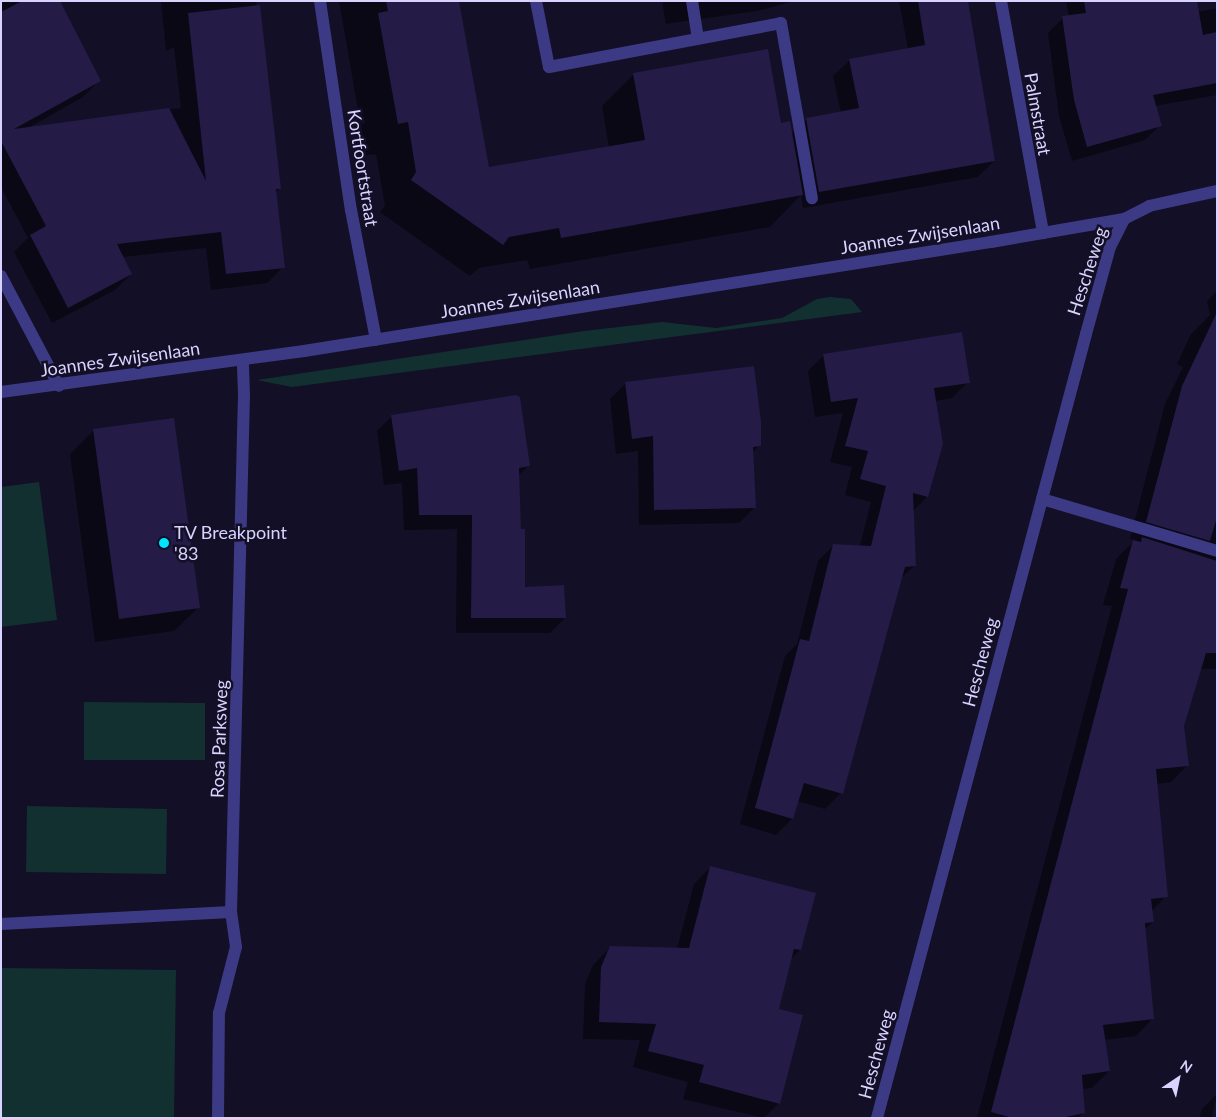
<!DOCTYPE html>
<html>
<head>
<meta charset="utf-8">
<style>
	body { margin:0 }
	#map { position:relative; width:1218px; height:1119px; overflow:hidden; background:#130f26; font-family:Lato,sans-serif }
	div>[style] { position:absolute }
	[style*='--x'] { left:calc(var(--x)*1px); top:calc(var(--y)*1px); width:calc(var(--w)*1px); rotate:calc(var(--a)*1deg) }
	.green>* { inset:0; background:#12302f }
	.shadow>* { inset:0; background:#0007 }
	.building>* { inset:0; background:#241b47 }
	.minor>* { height:12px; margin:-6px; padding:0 6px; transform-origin:6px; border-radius:6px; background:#3d3a85 }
	.dots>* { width:14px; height:14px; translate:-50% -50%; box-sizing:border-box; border:2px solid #130f26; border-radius:50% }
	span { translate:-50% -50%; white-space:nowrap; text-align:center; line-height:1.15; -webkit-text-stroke:5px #130f26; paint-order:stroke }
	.street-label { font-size:18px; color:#d9d4ff }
	.poi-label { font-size:18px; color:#d9d4ff }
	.left { translate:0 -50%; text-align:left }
	.frame { position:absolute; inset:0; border:2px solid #d9d4ff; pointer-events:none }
	.north { position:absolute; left:1153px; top:1054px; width:50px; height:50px; -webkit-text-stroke:4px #130f26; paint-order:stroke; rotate:34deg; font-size:14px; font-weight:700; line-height:20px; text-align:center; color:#d9d4ff }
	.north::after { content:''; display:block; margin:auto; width:18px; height:22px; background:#d9d4ff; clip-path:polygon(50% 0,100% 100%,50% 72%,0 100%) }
</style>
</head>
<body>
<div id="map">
	<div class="green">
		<i style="clip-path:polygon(830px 297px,851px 299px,862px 312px,292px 387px,257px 380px,584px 331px,662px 322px,716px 328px,782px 318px,817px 299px)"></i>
		<i style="clip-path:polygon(39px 482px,57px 620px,1px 627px,1px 487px)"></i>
		<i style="clip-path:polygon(84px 702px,205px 703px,205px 760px,84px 760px)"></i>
		<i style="clip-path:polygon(27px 806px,167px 809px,166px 874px,26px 872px)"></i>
		<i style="clip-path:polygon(1px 968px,176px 970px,174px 1118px,1px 1118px)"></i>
	</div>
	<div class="shadow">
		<i style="clip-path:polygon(1px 1px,58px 1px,99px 81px,83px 97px,26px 129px,181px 108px,174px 47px,166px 51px,161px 1px,256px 1px,280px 188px,275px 193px,283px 267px,267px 283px,211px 290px,206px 248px,122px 257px,131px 274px,115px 290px,52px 323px,14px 252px,28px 238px,1px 187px)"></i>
		<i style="clip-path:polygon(339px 1px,458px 1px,488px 169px,609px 147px,602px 106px,634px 74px,780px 124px,791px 134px,807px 119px,841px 113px,833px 76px,850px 60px,908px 49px,899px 1px,967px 1px,994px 161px,978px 177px,803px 208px,801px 195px,770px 227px,530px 269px,527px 260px,479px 268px,470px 276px,380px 212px,385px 206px,376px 154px,366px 155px)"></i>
		<i style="clip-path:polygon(662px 1px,794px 1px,757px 11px,666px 24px)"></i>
		<i style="clip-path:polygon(1066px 1px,1196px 1px,1197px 12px,1217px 8px,1217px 95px,1155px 106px,1160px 125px,1145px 140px,1072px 161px,1059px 116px,1048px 33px,1063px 18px,1069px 17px)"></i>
		<i style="clip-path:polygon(1217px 291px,1217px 669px,1200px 669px,1183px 726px,1188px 765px,1171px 782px,1156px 784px,1166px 896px,1151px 912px,1153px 922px,1144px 930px,1153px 1018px,1136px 1036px,1104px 1040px,1109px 1071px,1092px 1088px,1082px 1089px,1084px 1112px,1078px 1118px,977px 1118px,1112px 606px,1103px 605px,1116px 559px,1135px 540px,1130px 539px,1165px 404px,1183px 367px,1177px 364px,1191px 334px,1210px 315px,1207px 301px)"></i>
		<i style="clip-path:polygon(824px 355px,968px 382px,952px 398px,935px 401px,927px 497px,913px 511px,914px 566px,900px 579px,841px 793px,825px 809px,797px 801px,792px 819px,776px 835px,740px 824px,785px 656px,797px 644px,818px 561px,834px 545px,860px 546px,871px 502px,845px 495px,852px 467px,830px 462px,843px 413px,815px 417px,808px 371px)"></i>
		<i style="clip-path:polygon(625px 384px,760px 445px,752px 453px,754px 508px,739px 523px,639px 525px,638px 451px,616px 454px,610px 399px)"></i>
		<i style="clip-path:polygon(392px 416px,529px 465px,518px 476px,523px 588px,565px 618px,550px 633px,456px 633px,457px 529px,404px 530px,402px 483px,384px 485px,377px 431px)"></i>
		<i style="clip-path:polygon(94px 430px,199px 607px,174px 631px,95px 642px,70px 454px)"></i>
		<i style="clip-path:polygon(711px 867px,800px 950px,790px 960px,777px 1010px,779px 1103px,764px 1118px,683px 1099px,688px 1082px,633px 1067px,640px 1040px,583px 1039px,585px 984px,593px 965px,610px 948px,677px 949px,694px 884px)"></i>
		<i style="clip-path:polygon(1217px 1094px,1212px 1118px,1199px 1118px,1202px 1109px)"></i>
	</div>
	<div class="building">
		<i style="clip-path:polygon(22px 1px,60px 1px,101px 81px,14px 129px,169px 108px,206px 181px,188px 13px,260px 5px,281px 189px,276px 189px,285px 268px,226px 274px,221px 232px,117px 244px,132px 274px,68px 308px,30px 235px,46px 226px,1px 141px,1px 12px)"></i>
		<i style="clip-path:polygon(386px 1px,459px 1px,489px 167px,645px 140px,633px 73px,768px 49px,781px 123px,790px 121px,803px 195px,561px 238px,559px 228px,509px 237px,503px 245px,411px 180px,416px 172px,408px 122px,398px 124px,378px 13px,388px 11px)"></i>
		<i style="clip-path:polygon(918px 1px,968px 1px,995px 161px,819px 192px,806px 118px,859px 108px,849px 59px,925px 45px)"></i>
		<i style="clip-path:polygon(1084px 1px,1197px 1px,1203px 35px,1217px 32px,1217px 83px,1153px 95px,1162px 126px,1087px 147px,1074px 100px,1062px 16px,1086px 13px)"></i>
		<i style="clip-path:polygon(1217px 312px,1217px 517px,1210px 541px,1146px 522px,1182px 386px)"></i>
		<i style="clip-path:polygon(962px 332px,970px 383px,934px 388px,943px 444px,928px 497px,913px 493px,916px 566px,905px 567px,843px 794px,804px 783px,793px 819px,755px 808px,800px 639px,809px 641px,833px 544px,871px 546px,886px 486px,860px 479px,868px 451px,845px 446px,858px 398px,831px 402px,823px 354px)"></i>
		<i style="clip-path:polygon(754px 366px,761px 422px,761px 446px,753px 447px,756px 508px,654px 510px,653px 436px,632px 439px,625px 382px)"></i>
		<i style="clip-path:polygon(516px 395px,520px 397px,530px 466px,519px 468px,521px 529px,525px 529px,525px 587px,564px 585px,566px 618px,471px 618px,472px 515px,419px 515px,417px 468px,399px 471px,391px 415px)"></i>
		<i style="clip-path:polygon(174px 418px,200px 608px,119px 619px,93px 429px)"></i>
		<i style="clip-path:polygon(1142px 537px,1217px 561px,1217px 653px,1206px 653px,1184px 726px,1189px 766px,1156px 769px,1168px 897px,1151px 899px,1154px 922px,1145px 923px,1154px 1019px,1103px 1025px,1110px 1071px,1082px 1075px,1085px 1113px,1061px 1118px,1013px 1118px,991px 1112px,1128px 589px,1120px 588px,1133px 540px,1141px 542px)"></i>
		<i style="clip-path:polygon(710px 866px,816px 893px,801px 950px,794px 949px,779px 1009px,803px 1015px,780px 1104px,699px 1082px,704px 1065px,648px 1051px,656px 1024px,599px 1022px,601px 967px,610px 946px,689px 948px)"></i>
	</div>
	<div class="minor">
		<i style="--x:320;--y:1;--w:211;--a:81.6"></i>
		<i style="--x:351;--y:210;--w:132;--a:79.1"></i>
		<i style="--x:536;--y:1;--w:67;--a:78.9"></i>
		<i style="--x:549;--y:67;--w:236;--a:-10.7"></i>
		<i style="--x:781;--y:23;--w:178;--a:80"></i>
		<i style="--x:692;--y:1;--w:37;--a:81"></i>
		<i style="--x:1001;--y:1;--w:236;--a:79.7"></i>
		<i style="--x:1;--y:276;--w:124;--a:62.2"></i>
		<i style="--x:1;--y:392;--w:306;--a:-7.7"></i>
		<i style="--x:304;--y:351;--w:696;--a:-9.02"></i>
		<i style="--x:991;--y:242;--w:135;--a:-9.8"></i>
		<i style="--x:1124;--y:219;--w:28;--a:-27"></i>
		<i style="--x:1149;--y:206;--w:70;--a:-12.4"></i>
		<i style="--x:1042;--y:499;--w:183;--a:16.5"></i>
		<i style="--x:1;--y:924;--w:230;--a:-3"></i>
		<i style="--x:218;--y:1118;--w:105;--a:-89.5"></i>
		<i style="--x:219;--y:1013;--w:68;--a:-75.6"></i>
		<i style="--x:236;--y:947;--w:35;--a:-98"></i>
		<i style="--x:231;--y:912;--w:517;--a:-88.56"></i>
		<i style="--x:244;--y:395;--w:35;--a:-92"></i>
		<i style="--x:877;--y:1118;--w:811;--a:-75.07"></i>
		<i style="--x:1086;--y:334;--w:90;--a:-74.6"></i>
		<i style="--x:1110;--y:247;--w:31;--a:-63"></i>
	</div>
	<div class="dots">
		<i style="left:164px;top:543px;background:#00e5ff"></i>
	</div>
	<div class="street-label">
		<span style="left:1038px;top:114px;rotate:80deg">Palmstraat</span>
		<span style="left:363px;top:168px;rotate:81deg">Kortfoortstraat</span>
		<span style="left:920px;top:235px;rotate:-9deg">Joannes Zwijsenlaan</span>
		<span style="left:1087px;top:271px;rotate:-72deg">Hescheweg</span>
		<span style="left:520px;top:299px;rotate:-9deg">Joannes Zwijsenlaan</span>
		<span style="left:120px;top:359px;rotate:-8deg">Joannes Zwijsenlaan</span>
		<span style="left:980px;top:662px;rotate:-75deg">Hescheweg</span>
		<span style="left:219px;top:739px;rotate:-88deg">Rosa Parksweg</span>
		<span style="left:876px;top:1054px;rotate:-75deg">Hescheweg</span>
	</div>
	<div class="poi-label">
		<span class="left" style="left:174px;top:543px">TV Breakpoint<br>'83</span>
	</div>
	<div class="frame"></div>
	<div class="north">N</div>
</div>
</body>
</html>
